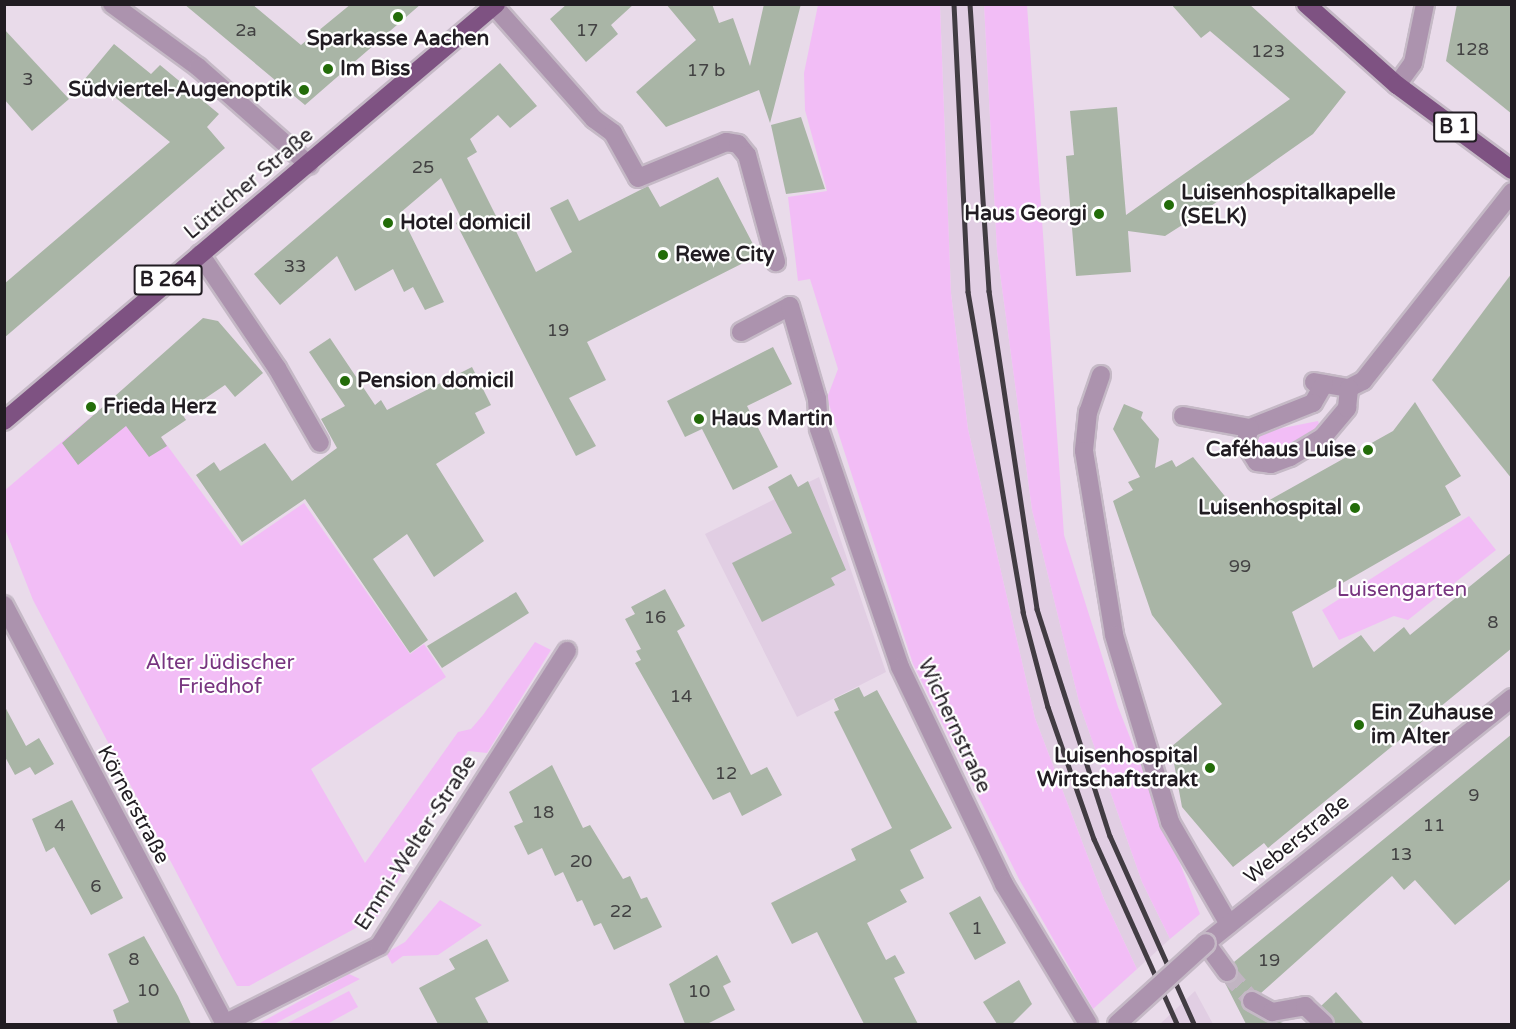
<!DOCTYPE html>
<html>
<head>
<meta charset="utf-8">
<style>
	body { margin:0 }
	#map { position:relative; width:1516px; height:1029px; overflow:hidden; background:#e9dbea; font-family:"Varela Round",sans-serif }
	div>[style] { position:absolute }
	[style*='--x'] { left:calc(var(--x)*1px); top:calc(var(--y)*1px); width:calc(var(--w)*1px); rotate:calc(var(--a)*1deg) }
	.built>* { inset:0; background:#e1cee3 }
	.green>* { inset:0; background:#f2bdf6 }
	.building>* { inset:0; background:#a9b5a6 }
	.minor-tunnel>* { height:18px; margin-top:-9px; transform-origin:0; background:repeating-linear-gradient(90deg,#c1b5c2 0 18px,transparent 0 27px) }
	.roads { filter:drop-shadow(2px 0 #c5b9c6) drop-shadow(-2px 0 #c5b9c6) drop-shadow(0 2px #c5b9c6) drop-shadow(0 -2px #c5b9c6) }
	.minor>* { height:18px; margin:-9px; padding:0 9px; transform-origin:9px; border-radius:9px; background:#ac93ae }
	.major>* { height:18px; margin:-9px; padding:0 9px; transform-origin:9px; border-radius:9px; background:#7e5282 }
	.rail>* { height:4.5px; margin:-2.25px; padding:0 2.25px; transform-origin:2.25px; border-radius:2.25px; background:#423c43 }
	.bridges { filter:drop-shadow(2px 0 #c5b9c6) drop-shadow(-2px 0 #c5b9c6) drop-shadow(0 2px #c5b9c6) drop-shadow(0 -2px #c5b9c6) }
	.minor-bridge>* { height:18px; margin:-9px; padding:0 9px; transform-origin:9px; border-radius:9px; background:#ac93ae }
	.dots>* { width:16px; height:16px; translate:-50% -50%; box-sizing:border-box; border:3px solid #fff; border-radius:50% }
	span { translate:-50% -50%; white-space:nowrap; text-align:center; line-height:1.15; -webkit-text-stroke:4.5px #fff; paint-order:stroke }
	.number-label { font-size:18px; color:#434243 }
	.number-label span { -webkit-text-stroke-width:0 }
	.shield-label span { padding:2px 4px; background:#fff; border:2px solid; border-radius:4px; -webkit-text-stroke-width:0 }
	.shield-label { font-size:20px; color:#211c22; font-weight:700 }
	.poi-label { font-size:21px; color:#211c22; font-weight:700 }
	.left { translate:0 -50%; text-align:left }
	.right { translate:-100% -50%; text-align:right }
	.street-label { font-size:21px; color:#211c22 }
	.park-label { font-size:21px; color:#783580 }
	.frame { position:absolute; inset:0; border:6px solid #211c22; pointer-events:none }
</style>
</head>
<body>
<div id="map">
	<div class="built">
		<i style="clip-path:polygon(940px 5px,984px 5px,997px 251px,1032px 510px,1080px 706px,1142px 882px,1170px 939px,1137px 969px,1104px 899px,1035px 718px,968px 429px,951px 293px)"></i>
		<i style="clip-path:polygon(819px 477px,886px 672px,797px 717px,705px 534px)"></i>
		<i style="clip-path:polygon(1195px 991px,1213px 1024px,1160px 1024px)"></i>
	</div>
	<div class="green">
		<i style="clip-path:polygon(818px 5px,940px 5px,951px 293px,968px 429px,1035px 718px,1104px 899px,1137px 969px,1093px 1009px,1019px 879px,913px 664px,827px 398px,838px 369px,810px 279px,798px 281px,788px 197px,827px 191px,805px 110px,804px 73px)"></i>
		<i style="clip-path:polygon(984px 5px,1027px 5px,1064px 535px,1118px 707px,1200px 914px,1170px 939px,1142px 882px,1080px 706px,1032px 510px,997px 251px)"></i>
		<i style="clip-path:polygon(125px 388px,241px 546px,304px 503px,410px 654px,424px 644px,446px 677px,311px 769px,365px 863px,458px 732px,471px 729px,483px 715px,535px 642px,551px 650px,487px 753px,468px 751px,397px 862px,403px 872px,378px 916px,249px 986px,237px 986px,221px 957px,33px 600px,5px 529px,4px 491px)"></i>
		<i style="clip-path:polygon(1318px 421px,1321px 430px,1272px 455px,1256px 445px,1262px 432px)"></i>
		<i style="clip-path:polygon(1469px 516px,1496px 550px,1408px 620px,1394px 616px,1339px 640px,1322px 610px)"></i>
		<i style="clip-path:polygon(440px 900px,482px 925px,438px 955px,403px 956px,392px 964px,386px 953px,405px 942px)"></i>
		<i style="clip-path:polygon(349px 974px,360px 979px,274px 1024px,258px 1024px)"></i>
		<i style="clip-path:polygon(349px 991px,358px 1007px,327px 1024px,286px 1024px)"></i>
	</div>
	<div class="building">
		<i style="clip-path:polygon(184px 4px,252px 4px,301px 45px,351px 4px,421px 4px,305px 105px)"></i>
		<i style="clip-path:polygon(567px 4px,634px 4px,611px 25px,618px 34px,586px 62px,550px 19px)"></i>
		<i style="clip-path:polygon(666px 4px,712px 4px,719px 23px,733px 18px,750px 66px,764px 4px,801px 4px,770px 123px,759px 90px,666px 127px,636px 92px,696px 40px)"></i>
		<i style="clip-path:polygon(1171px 4px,1249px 4px,1346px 92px,1313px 134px,1201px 213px,1165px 236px,1128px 231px,1131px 272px,1076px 276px,1066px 156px,1074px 155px,1070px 111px,1117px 107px,1126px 215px,1290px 99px,1210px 31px,1201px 38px)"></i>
		<i style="clip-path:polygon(1457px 4px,1512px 4px,1512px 114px,1446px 61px)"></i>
		<i style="clip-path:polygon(4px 29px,69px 99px,32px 131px,4px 99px)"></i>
		<i style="clip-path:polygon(114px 44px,151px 74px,160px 65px,219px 114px,207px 127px,225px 148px,4px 338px,4px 284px,170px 142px,106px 90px,102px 95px,84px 80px)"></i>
		<i style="clip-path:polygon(500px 63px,537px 106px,510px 128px,498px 115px,470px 139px,477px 152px,467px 158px,501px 226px,511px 221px,536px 272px,572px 252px,550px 208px,568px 199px,579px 221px,648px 186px,660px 207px,718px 177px,755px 248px,755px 257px,587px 342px,606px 380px,569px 398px,596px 446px,576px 456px,456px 223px,462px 220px,441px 178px,400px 213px,444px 302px,425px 310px,413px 287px,404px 292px,393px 269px,355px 291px,337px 256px,280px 305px,254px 274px)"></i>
		<i style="clip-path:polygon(801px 117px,825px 189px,786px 194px,771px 125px)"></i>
		<i style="clip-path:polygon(1512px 273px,1512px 479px,1432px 380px)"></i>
		<i style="clip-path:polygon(203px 318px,218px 321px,263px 373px,235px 397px,225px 385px,182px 414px,186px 420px,161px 437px,167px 446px,149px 457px,126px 426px,78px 465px,62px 443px)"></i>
		<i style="clip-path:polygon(330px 338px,375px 405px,381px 400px,387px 410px,472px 367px,491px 405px,475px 413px,485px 433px,436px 464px,484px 541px,434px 577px,407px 534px,373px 559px,428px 640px,410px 653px,305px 499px,242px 542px,196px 475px,214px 462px,220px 471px,265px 443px,292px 481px,337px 448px,321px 419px,345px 406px,309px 352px)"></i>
		<i style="clip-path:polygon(773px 347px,792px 384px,747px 406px,778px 467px,733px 490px,702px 429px,685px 437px,667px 401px)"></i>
		<i style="clip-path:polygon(1415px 402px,1461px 476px,1445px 486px,1461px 515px,1292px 612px,1313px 668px,1361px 635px,1374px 652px,1404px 627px,1410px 635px,1512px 552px,1512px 648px,1268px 848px,1264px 843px,1233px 867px,1182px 807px,1171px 747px,1222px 704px,1152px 615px,1113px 501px,1133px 490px,1128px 482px,1140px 477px,1113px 429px,1124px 404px,1143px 412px,1141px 418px,1159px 439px,1155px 468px,1172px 460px,1176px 467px,1193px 457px,1241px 516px,1393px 431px)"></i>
		<i style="clip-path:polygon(791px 474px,798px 487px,808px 481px,846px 570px,831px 578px,835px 585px,762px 622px,732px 563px,792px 533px,768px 487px)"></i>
		<i style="clip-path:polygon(665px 589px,685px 626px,677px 631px,751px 775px,767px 767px,782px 795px,742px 816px,730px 792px,713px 800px,635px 663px,641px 660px,636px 651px,641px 649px,625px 619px,635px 614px,631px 607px)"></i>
		<i style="clip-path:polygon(516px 592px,529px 613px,442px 668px,427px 646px)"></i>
		<i style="clip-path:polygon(859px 687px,864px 697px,877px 690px,952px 828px,910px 850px,924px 878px,900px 890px,907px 902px,867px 923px,886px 960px,895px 955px,905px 973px,894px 978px,918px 1024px,864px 1024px,817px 932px,792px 944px,771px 903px,856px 860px,851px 849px,892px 828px,834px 712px,839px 710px,834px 699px)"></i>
		<i style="clip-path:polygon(4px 705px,26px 746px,39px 738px,54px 764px,35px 775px,30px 767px,15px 775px,4px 755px)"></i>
		<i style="clip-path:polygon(1512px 734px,1512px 878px,1455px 925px,1415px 880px,1404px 890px,1392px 876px,1261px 993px,1251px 990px,1242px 995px,1247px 1011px,1286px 1024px,1246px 1024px,1225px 983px,1237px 976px,1234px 962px)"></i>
		<i style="clip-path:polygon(552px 765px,583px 828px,590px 825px,623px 879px,630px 876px,641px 899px,647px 897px,662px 927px,614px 950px,601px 923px,594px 926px,582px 900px,577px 902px,563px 872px,555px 876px,542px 848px,528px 855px,514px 826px,523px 822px,509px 792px)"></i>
		<i style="clip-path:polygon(72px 800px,123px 898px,91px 915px,54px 847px,46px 852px,32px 819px)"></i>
		<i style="clip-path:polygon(980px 896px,1006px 943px,975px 960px,949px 913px)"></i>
		<i style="clip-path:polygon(144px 936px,178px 996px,191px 1024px,118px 1024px,113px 1010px,129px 1002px,108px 954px)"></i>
		<i style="clip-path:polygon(487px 939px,509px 981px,475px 998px,489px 1024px,438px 1024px,419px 988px,455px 969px,449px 959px)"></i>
		<i style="clip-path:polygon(717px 955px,731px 982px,723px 986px,735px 1010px,707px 1024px,685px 1024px,669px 984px)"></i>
		<i style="clip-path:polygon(1019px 980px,1032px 1004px,1012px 1024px,997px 1024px,983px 1002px)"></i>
		<i style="clip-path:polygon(1336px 992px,1364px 1024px,1335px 1024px,1321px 1006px)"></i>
	</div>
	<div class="minor-tunnel">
		<i style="--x:1227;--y:972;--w:38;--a:49"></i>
	</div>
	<div class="roads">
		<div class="minor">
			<i style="--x:112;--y:4;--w:107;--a:36.2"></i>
			<i style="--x:198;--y:67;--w:148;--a:41.4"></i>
			<i style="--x:494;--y:6;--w:151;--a:48.5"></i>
			<i style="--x:594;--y:119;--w:24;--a:36"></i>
			<i style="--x:613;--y:133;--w:51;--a:60.9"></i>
			<i style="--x:638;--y:178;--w:95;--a:-22.2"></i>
			<i style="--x:726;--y:142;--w:12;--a:9"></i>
			<i style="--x:738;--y:144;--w:14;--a:51"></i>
			<i style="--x:747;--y:155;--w:111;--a:74.8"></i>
			<i style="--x:1397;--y:85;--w:27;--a:-54"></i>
			<i style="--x:1413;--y:63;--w:60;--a:-78.5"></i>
			<i style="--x:200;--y:254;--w:138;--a:56"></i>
			<i style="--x:277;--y:368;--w:86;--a:60.2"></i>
			<i style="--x:741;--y:332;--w:55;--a:-28"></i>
			<i style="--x:790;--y:306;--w:97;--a:73.8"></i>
			<i style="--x:817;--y:399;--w:30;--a:86"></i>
			<i style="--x:819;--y:429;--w:251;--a:71.2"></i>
			<i style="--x:900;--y:667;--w:241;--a:64.4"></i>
			<i style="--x:1004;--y:884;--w:163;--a:59"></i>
			<i style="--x:1101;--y:375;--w:39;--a:109"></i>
			<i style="--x:1088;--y:412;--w:39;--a:96"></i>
			<i style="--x:1084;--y:451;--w:186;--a:80.7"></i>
			<i style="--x:1114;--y:635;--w:195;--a:73.3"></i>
			<i style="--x:1170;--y:822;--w:118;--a:60"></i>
			<i style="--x:1314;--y:382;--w:36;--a:10"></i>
			<i style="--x:1349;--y:388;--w:16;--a:-27"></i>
			<i style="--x:1363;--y:381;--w:241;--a:-51.7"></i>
			<i style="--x:1324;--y:384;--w:22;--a:120"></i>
			<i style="--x:1313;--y:403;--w:68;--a:158.4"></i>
			<i style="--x:1250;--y:428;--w:16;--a:108"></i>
			<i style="--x:1245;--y:443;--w:22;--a:58"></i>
			<i style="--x:1257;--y:462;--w:14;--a:8"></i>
			<i style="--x:1271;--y:464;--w:20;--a:-20"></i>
			<i style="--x:1290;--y:457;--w:39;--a:-31"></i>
			<i style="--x:1323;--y:437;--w:38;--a:-50"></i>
			<i style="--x:1347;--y:408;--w:20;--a:-84"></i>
			<i style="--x:1183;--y:416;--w:68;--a:10.2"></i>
			<i style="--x:4;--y:605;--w:474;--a:62.2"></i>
			<i style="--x:1227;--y:972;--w:36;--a:-126"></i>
			<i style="--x:1206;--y:943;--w:392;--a:-38.7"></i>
			<i style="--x:1252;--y:1001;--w:23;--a:29"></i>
			<i style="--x:1272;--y:1012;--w:34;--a:-10"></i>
			<i style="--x:1305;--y:1006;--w:26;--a:43"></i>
			<i style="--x:224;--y:1024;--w:174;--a:-26.7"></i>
			<i style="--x:379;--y:946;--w:350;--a:-57.5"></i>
		</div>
		<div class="major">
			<i style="--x:1306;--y:4;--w:122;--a:41.7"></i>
			<i style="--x:1397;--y:85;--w:143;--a:36.5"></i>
			<i style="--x:4;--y:421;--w:645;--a:-40.28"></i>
		</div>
	</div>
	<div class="rail">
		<i style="--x:954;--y:4;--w:288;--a:87.2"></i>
		<i style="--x:968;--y:292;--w:325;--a:80.2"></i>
		<i style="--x:1023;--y:612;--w:98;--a:75.3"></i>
		<i style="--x:1048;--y:707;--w:140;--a:70.8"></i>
		<i style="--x:1094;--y:839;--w:203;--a:65.8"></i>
		<i style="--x:970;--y:4;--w:288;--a:86.2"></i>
		<i style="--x:989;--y:291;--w:322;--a:81.4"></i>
		<i style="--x:1037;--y:609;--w:238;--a:72.2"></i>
		<i style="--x:1110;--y:836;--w:206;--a:65.9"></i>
	</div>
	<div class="bridges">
		<div class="minor-bridge">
			<i style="--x:1117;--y:1024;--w:120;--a:-42.3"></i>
		</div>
	</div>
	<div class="dots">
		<i style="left:398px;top:17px;background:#236c09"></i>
		<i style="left:328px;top:69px;background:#236c09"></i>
		<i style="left:304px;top:90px;background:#236c09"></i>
		<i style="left:1169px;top:205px;background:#236c09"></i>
		<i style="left:1099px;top:214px;background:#236c09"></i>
		<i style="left:388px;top:223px;background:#236c09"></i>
		<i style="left:663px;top:255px;background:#236c09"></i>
		<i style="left:345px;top:381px;background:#236c09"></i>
		<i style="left:91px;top:407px;background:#236c09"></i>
		<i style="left:699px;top:419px;background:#236c09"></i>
		<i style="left:1368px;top:450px;background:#236c09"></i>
		<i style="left:1355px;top:508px;background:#236c09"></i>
		<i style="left:1359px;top:725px;background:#236c09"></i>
		<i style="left:1210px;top:768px;background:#236c09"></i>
	</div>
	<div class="number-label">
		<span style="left:246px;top:30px">2a</span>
		<span style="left:587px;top:30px">17</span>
		<span style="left:1472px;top:49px">128</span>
		<span style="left:1268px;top:51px">123</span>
		<span style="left:706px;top:70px">17 b</span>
		<span style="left:28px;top:79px">3</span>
		<span style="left:423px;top:167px">25</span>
		<span style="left:295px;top:266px">33</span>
		<span style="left:558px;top:330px">19</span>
		<span style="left:1240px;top:566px">99</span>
		<span style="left:655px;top:617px">16</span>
		<span style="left:1493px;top:622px">8</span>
		<span style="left:681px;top:696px">14</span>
		<span style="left:726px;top:773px">12</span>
		<span style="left:1474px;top:795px">9</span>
		<span style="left:543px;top:812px">18</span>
		<span style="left:60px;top:825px">4</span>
		<span style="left:1434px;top:825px">11</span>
		<span style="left:1401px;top:854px">13</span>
		<span style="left:581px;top:861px">20</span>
		<span style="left:96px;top:886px">6</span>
		<span style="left:621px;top:911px">22</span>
		<span style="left:977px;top:928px">1</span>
		<span style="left:134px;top:959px">8</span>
		<span style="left:1269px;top:960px">19</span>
		<span style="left:148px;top:990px">10</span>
		<span style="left:699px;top:991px">10</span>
	</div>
	<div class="shield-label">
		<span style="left:1455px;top:127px">B 1</span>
		<span style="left:168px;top:280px">B 264</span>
	</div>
	<div class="poi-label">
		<span style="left:398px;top:39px">Sparkasse Aachen</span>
		<span class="left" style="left:340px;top:69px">Im Biss</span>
		<span class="right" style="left:292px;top:90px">Südviertel-Augenoptik</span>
		<span class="left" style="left:1181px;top:205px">Luisenhospitalkapelle<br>(SELK)</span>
		<span class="right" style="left:1087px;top:214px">Haus Georgi</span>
		<span class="left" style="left:400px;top:223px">Hotel domicil</span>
		<span class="left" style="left:675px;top:255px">Rewe City</span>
		<span class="left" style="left:357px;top:381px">Pension domicil</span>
		<span class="left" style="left:103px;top:407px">Frieda Herz</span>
		<span class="left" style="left:711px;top:419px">Haus Martin</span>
		<span class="right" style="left:1356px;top:450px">Caféhaus Luise</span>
		<span class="right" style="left:1342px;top:508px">Luisenhospital</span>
		<span class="left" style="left:1371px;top:725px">Ein Zuhause<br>im Alter</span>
		<span class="right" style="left:1198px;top:768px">Luisenhospital<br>Wirtschaftstrakt</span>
	</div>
	<div class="street-label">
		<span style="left:249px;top:184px;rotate:-40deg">Lütticher Straße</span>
		<span style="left:954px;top:726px;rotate:65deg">Wichernstraße</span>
		<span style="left:133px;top:805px;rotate:62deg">Körnerstraße</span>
		<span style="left:1297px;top:840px;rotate:-39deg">Weberstraße</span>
		<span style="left:416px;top:843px;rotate:-57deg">Emmi-Welter-Straße</span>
	</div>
	<div class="park-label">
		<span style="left:1402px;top:590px">Luisengarten</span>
		<span style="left:220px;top:675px">Alter Jüdischer<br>Friedhof</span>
	</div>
	<div class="frame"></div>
</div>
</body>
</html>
